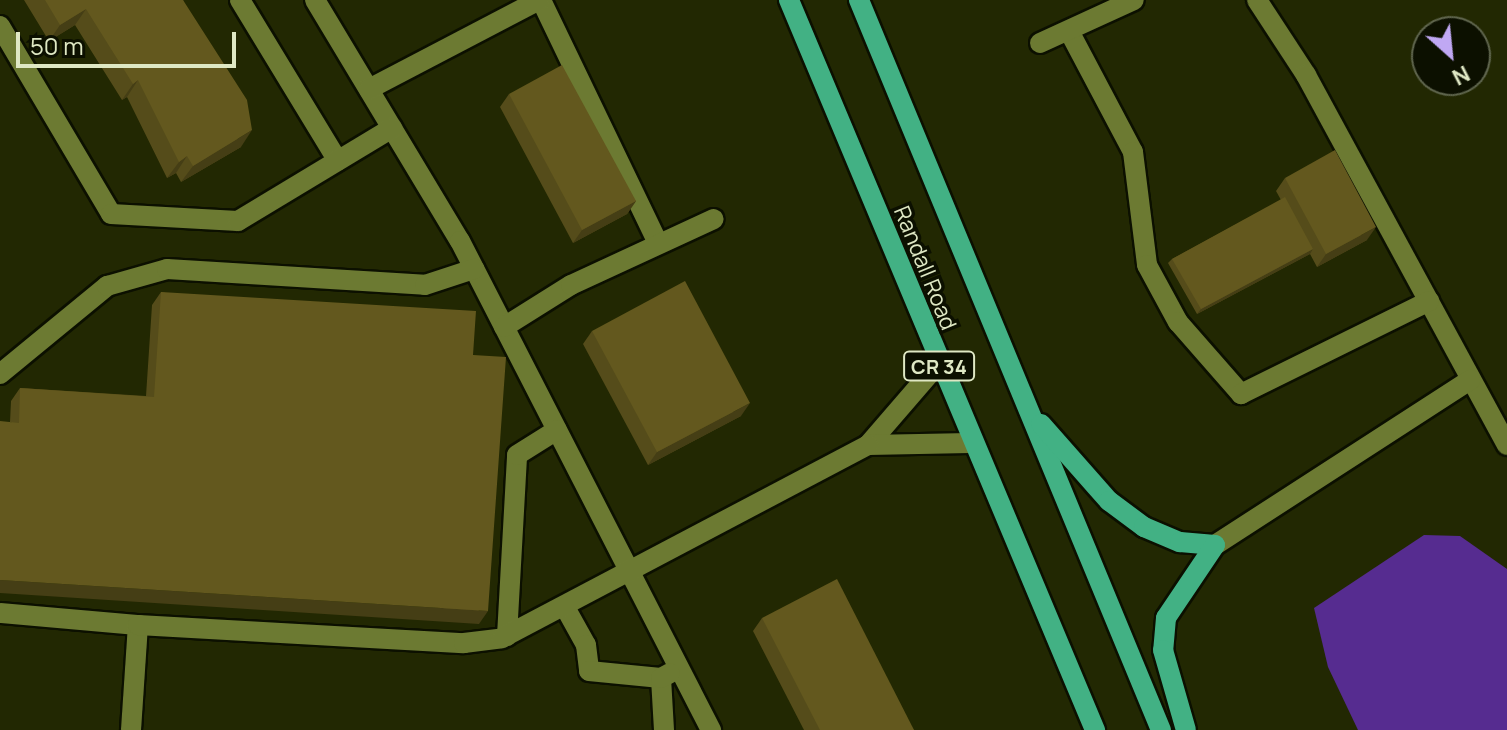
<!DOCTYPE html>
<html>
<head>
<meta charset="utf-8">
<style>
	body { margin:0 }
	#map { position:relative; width:1507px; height:730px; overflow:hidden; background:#222802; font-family:Manrope,sans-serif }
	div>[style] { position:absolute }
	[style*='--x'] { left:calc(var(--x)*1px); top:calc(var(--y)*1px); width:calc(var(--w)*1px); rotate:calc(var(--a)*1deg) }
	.water>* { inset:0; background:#562c90 }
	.roads { filter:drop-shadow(2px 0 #0c1000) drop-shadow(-2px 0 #0c1000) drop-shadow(0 2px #0c1000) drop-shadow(0 -2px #0c1000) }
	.minor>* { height:20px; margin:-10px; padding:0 10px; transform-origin:10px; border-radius:10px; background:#6c7a32 }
	.major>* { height:20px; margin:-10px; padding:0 10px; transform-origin:10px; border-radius:10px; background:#42b184 }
	.wall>* { inset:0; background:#554c1a }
	.shaded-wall>* { inset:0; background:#453e15 }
	.building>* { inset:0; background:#63581e }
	span { translate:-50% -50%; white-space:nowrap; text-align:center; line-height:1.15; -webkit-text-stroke:7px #0c1000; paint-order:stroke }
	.shield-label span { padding:2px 6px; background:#0c1000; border:2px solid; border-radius:6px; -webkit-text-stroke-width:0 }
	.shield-label { font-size:20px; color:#dfe8c4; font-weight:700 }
	.street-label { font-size:22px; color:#dfe8c4 }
	.north { position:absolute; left:1411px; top:16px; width:80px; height:80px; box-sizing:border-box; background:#0c1000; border:2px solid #60664e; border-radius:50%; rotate:153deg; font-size:22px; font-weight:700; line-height:32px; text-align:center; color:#dfe8c4 }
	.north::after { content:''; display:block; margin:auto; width:28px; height:36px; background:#c0a8f3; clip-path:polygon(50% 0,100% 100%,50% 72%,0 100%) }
	.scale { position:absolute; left:16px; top:32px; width:220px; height:36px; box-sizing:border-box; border:4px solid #dfe8c4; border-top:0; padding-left:10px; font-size:24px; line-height:28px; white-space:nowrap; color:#dfe8c4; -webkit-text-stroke:6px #0c1000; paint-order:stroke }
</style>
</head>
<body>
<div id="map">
	<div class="water">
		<i style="clip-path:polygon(1424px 535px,1460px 536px,1507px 569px,1507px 730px,1358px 730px,1328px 667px,1314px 608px)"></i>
	</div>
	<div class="roads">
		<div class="minor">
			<i style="--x:240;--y:0;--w:188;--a:58.7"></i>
			<i style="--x:315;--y:0;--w:281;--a:59"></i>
			<i style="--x:460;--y:241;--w:550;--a:62.83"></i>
			<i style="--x:541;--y:0;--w:267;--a:64.3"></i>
			<i style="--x:1257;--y:0;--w:90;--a:56.8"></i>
			<i style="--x:1306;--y:75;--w:421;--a:61.5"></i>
			<i style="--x:0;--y:26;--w:218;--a:59.4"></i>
			<i style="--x:111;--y:214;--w:127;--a:3.2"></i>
			<i style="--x:238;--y:221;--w:180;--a:-31.1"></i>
			<i style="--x:1069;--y:31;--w:137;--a:62.1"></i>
			<i style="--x:1133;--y:152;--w:114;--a:82.9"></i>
			<i style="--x:1147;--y:265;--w:65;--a:61.5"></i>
			<i style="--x:1178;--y:322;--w:96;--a:48.8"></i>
			<i style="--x:1241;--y:394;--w:210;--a:-26.3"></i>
			<i style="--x:1040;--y:43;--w:103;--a:-24.6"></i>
			<i style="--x:369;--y:89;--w:192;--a:-27.6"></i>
			<i style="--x:504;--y:327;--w:79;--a:-32.1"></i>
			<i style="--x:571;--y:285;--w:157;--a:-24.8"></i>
			<i style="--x:938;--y:364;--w:107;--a:130.8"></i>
			<i style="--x:868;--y:445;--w:102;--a:-1.1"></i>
			<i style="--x:0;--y:374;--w:139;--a:-39.4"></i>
			<i style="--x:107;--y:286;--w:62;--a:-15.8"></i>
			<i style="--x:167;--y:269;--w:258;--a:3.5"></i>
			<i style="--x:425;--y:285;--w:52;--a:-18.1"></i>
			<i style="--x:1215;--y:545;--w:304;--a:-32.9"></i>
			<i style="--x:566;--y:609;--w:41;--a:60.9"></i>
			<i style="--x:586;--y:645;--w:26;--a:83"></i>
			<i style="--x:589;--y:671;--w:72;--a:5.6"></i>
			<i style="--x:0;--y:613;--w:139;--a:5"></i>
			<i style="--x:507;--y:636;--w:181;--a:-86.8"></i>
			<i style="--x:517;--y:455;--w:47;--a:-32"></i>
			<i style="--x:131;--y:730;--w:105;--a:-86.2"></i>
			<i style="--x:138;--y:625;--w:326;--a:3.2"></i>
			<i style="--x:464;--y:643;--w:38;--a:-7"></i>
			<i style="--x:502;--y:638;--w:414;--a:-27.8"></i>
			<i style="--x:664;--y:730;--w:52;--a:-93.3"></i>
			<i style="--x:661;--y:678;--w:10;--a:-29"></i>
		</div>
		<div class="major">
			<i style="--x:789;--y:0;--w:792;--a:67.26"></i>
			<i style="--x:859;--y:0;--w:790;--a:67.53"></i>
			<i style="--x:1041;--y:424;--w:103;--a:48.6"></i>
			<i style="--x:1109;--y:501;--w:44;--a:36.6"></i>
			<i style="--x:1144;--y:527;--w:39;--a:23"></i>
			<i style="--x:1180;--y:542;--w:35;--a:5"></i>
			<i style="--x:1215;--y:545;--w:88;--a:123.9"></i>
			<i style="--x:1166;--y:618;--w:32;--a:95"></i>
			<i style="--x:1163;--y:650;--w:83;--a:74"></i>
		</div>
	</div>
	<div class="wall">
		<i style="clip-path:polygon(24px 0,183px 0,241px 147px,181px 182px,176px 173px,167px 178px,127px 97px,122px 100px,75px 25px,49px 41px)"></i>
		<i style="clip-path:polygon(509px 94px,636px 201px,627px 214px,573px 243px,500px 107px)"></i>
		<i style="clip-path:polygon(1285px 178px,1367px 240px,1317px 267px,1310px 254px,1197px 314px,1168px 263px,1172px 259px,1281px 200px,1276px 191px)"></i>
		<i style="clip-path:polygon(161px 292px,473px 355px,479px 624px,10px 422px,11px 401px,20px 388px,146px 396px,152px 305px)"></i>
		<i style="clip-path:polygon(592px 331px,741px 416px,648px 465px,583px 344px)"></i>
		<i style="clip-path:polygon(762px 618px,914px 730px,804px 730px,753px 631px)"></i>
	</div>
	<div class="shaded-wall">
		<i style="clip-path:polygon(86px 9px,75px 25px,49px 41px,60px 25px)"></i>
		<i style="clip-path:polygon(138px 80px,127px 97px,122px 100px,133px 84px)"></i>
		<i style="clip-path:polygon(252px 130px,241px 147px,181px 182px,193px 166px)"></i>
		<i style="clip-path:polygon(187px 156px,176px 173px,167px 178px,179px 162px)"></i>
		<i style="clip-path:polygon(636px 201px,627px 214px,573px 243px,582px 230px)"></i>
		<i style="clip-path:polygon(1376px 227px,1367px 240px,1317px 267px,1326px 254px)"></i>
		<i style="clip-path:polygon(1313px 249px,1310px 254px,1197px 314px,1201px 309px)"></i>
		<i style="clip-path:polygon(750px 403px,741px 416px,648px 465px,657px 452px)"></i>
		<i style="clip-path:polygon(0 580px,488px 611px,479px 624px,0 593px)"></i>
	</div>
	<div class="building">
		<i style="clip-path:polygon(45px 0,183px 0,247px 100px,252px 130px,193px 166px,187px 156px,179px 162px,138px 80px,133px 84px,86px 9px,60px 25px)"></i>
		<i style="clip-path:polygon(562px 65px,636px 201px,582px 230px,509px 94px)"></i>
		<i style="clip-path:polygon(1335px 150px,1376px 227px,1326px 254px,1285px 178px)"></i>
		<i style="clip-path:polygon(1285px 197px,1313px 249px,1201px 309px,1172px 259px)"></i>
		<i style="clip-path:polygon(685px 281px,750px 403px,657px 452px,592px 331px)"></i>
		<i style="clip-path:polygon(161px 292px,476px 311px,473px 355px,506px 357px,488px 611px,0 580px,0 421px,19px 423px,20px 388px,154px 397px)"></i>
		<i style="clip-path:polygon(837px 579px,914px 730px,820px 730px,762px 618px)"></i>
	</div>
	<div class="shield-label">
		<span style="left:939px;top:366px">CR 34</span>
	</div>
	<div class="street-label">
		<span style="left:925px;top:268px;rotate:68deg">Randall Road</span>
	</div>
	<div class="north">N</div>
	<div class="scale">50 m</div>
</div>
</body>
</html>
